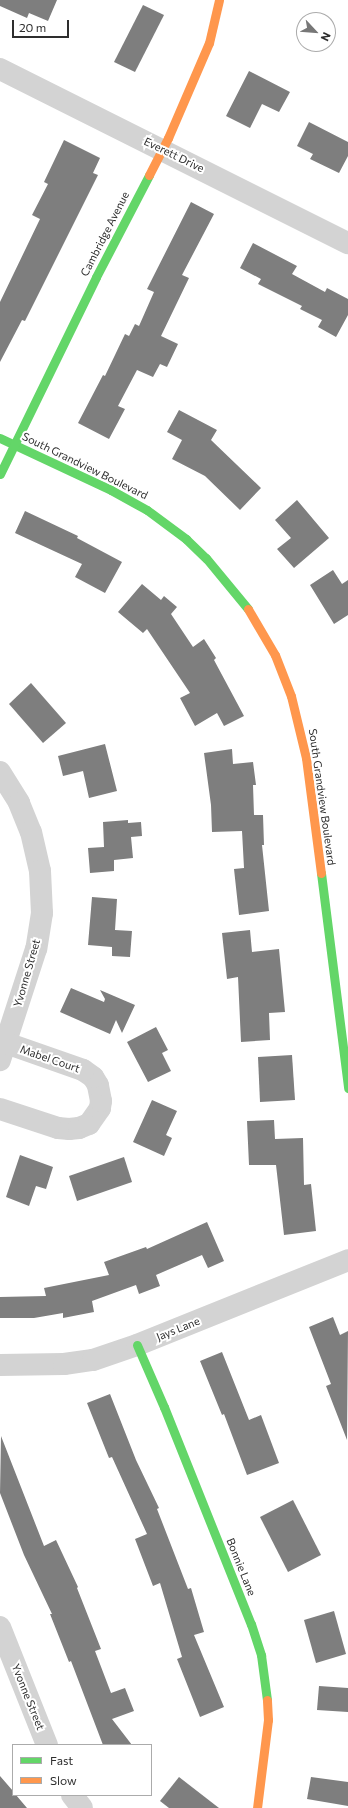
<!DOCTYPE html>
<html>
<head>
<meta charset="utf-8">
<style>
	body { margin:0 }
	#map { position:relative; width:348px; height:1808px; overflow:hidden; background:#fff; font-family:Commissioner,sans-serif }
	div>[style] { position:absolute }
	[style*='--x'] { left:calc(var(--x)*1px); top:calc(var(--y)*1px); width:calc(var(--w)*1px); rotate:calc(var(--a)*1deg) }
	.building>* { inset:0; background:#7e7e7e }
	.street>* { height:22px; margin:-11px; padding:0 11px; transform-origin:11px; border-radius:11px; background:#d3d3d3 }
	.fast>* { height:9px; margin:-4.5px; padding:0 4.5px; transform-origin:4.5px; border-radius:4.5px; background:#63d668 }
	.slow>* { height:9px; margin:-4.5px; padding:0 4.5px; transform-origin:4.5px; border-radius:4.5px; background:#ff974d }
	span { translate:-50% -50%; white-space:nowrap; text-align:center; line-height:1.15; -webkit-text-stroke:4px #fff; paint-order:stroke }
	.street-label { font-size:11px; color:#2e2e2e }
	.legend { position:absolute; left:12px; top:1744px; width:140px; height:52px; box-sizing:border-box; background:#fff; border:1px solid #ababab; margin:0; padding:5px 7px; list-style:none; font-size:12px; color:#2e2e2e }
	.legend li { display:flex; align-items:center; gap:8px; height:20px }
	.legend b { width:20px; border:1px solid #ababab }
	.north { position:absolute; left:296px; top:12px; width:40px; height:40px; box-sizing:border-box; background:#fff; border:1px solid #ababab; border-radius:50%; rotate:116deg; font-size:11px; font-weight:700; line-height:16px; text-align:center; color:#2e2e2e }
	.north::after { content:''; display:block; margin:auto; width:14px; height:18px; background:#777; clip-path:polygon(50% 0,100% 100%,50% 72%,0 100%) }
	.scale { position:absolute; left:12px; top:20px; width:57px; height:18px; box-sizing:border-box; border:2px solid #2e2e2e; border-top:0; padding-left:5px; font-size:12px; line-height:14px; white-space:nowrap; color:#2e2e2e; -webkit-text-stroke:3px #fff; paint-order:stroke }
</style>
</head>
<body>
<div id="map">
	<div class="building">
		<i style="clip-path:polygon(0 0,57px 0,48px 21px,29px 13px,27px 18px,0 6px)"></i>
		<i style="clip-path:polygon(143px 5px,164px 15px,135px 72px,114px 62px)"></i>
		<i style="clip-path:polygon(249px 71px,290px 92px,279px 112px,262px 104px,250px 128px,226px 116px)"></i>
		<i style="clip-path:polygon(309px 122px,348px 142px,348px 156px,339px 173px,310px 159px,313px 154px,297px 146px)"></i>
		<i style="clip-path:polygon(64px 140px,100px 158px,93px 173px,98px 175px,25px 321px,22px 320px,0 362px,0 302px,40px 219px,32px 215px,48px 184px,44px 182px)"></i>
		<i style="clip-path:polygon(191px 202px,214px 214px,182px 275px,189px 278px,161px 336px,178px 344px,167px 367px,160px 364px,153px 377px,137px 370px,118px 406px,125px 409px,109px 439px,78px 423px,103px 375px,105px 376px,125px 334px,129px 336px,135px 324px,139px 326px,154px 292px,147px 289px)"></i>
		<i style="clip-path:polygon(253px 243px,297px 266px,292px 274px,325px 292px,327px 288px,348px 299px,348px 315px,336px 337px,318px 327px,322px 320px,300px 309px,302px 306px,258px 284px,261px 279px,240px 268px)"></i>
		<i style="clip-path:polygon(179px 410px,217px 430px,211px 440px,261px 488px,240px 510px,205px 476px,172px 459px,182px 440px,167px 432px)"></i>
		<i style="clip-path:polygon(297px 500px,329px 538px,294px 568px,277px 549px,291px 538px,275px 520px)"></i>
		<i style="clip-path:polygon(25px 511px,78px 536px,77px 538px,122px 562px,105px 593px,75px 577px,82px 564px,15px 533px)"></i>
		<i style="clip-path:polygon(333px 570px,342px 584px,348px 580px,348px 615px,334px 624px,310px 585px)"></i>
		<i style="clip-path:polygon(142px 584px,161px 600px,164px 596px,177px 607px,171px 614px,193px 647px,204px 639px,216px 658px,214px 660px,244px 716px,224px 726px,217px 713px,195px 726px,180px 698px,190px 693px,147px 629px,143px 633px,118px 612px)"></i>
		<i style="clip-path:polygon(31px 683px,66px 723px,43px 743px,9px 704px)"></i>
		<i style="clip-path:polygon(105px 744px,117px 791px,89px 798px,83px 771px,63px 776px,58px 756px)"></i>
		<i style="clip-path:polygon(232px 749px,233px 764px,253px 762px,256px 785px,253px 785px,254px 815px,263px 815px,264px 845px,262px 845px,269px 911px,239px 915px,234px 869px,244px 868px,242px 831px,212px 832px,211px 805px,204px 753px)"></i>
		<i style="clip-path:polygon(128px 820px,128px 823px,141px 822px,142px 836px,131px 837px,133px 858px,114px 860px,114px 871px,90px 873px,88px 848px,104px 847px,103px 822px)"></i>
		<i style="clip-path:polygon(92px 897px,117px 899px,115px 930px,132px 931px,130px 957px,112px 956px,112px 947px,88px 945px)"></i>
		<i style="clip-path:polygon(250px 930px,252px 952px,279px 949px,285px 1012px,269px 1013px,270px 1040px,241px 1042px,238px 977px,227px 979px,222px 933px)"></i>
		<i style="clip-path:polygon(71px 988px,104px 1002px,105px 999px,100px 990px,135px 1005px,122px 1033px,116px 1020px,110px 1034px,60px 1012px)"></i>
		<i style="clip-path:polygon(156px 1027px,168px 1050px,162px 1053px,171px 1071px,148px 1082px,127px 1042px)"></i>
		<i style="clip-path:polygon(292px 1055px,295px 1100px,260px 1102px,258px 1057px)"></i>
		<i style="clip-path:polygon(152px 1100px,177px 1111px,166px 1135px,172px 1138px,164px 1156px,133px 1142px)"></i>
		<i style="clip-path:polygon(274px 1120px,275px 1139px,303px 1138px,304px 1185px,311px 1184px,316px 1231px,284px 1235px,276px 1165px,249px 1165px,247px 1121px)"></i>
		<i style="clip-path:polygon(20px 1155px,53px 1167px,46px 1189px,36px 1186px,29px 1206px,6px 1197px)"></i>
		<i style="clip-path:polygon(124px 1157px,132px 1182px,77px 1201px,69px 1176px)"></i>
		<i style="clip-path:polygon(207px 1222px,224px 1261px,208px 1268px,202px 1255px,156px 1275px,160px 1286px,139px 1294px,136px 1285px,92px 1301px,94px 1312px,63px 1318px,63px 1313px,34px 1318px,0 1318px,0 1297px,46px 1296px,44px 1288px,109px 1275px,104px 1262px,146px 1247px,147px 1249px)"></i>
		<i style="clip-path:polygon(333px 1317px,340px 1335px,348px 1331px,347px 1440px,326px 1386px,331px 1384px,309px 1327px)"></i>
		<i style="clip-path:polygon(222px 1352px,249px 1420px,261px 1415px,279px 1463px,247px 1475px,224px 1414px,222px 1415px,200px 1361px)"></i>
		<i style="clip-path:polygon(110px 1394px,136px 1460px,159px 1508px,157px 1509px,188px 1589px,191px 1588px,204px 1632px,194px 1635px,224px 1707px,200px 1717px,177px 1659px,182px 1657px,160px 1583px,153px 1586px,135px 1539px,147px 1534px,112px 1457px,109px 1458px,87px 1403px)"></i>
		<i style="clip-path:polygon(1px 1436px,44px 1546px,56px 1540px,78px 1587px,77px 1588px,101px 1649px,95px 1651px,111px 1693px,125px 1688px,134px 1711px,112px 1719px,132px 1745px,103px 1745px,71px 1661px,69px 1662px,50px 1614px,52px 1614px,24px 1555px,0 1493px)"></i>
		<i style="clip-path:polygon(293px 1500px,321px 1555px,288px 1572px,260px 1517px)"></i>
		<i style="clip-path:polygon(334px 1611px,346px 1654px,316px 1663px,304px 1620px)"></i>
		<i style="clip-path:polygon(319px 1686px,348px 1688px,348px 1712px,317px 1710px)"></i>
		<i style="clip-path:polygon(0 1776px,13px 1791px,13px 1795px,16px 1795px,27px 1808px,0 1808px)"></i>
		<i style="clip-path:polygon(179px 1777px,219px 1808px,169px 1808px,160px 1801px)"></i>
		<i style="clip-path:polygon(311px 1777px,348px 1782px,348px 1806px,307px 1799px)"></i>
	</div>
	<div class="street">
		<i style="--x:0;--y:69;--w:389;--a:26.6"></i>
		<i style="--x:0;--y:772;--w:36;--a:58"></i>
		<i style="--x:19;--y:803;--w:31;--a:68"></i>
		<i style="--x:31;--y:832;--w:40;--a:77"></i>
		<i style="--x:40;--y:871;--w:42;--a:87.3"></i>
		<i style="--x:42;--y:913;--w:36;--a:99"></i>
		<i style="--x:36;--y:949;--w:117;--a:108"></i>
		<i style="--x:0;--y:1109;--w:61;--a:18.1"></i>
		<i style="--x:58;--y:1128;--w:11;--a:5"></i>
		<i style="--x:69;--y:1129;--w:10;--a:-6"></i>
		<i style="--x:79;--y:1128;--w:11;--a:-22"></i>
		<i style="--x:89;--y:1124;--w:19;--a:-55"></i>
		<i style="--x:100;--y:1108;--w:7;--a:-82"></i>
		<i style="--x:101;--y:1101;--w:16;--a:-101"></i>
		<i style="--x:98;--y:1085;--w:9;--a:-122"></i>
		<i style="--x:93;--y:1077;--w:12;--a:-145"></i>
		<i style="--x:83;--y:1070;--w:82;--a:-160.7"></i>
		<i style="--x:0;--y:1365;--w:64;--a:-0.9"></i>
		<i style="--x:64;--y:1364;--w:29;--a:-8"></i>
		<i style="--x:93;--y:1360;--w:46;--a:-18.8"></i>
		<i style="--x:137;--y:1345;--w:227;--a:-21.9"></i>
		<i style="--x:0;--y:1627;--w:127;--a:68.3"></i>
		<i style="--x:72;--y:1795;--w:16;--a:52"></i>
	</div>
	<div class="fast">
		<i style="--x:0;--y:438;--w:123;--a:25.1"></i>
		<i style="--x:111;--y:490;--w:41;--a:29.1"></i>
		<i style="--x:147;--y:510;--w:49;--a:36.6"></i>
		<i style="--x:186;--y:539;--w:28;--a:44"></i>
		<i style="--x:206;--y:558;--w:66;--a:50.5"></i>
		<i style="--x:0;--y:474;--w:219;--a:-64"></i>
		<i style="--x:96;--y:277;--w:115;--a:-62.5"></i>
		<i style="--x:321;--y:873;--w:217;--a:82.8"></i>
		<i style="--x:137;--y:1345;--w:68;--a:66.5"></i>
		<i style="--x:164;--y:1407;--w:234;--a:68.2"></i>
		<i style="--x:251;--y:1624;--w:33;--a:72"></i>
		<i style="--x:261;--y:1655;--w:45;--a:82.4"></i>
	</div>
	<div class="slow">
		<i style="--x:149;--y:175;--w:42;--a:-62.8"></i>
		<i style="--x:168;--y:138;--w:103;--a:-66.7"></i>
		<i style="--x:209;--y:43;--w:44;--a:-76.9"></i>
		<i style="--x:248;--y:609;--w:53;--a:59.6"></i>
		<i style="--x:275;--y:655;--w:44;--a:68.7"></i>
		<i style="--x:291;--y:696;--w:64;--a:76.4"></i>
		<i style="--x:306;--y:758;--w:116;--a:82.6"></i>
		<i style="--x:257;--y:1808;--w:89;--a:-82.9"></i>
		<i style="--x:268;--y:1720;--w:20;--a:-93"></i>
	</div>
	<div class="street-label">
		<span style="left:174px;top:155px;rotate:26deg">Everett Drive</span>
		<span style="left:105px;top:234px;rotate:-63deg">Cambridge Avenue</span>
		<span style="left:85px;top:466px;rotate:26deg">South Grandview Boulevard</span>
		<span style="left:322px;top:797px;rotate:82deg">South Grandview Boulevard</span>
		<span style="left:27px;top:973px;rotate:-74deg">Yvonne Street</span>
		<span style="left:50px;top:1059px;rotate:19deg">Mabel Court</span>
		<span style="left:178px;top:1329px;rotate:-22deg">Jays Lane</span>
		<span style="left:241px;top:1567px;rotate:68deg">Bonnie Lane</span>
		<span style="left:28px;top:1697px;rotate:68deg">Yvonne Street</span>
	</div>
	<ul class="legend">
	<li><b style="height:5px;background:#63d668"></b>Fast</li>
	<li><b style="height:5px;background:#ff974d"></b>Slow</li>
	</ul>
	<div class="north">N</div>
	<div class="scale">20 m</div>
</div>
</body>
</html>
